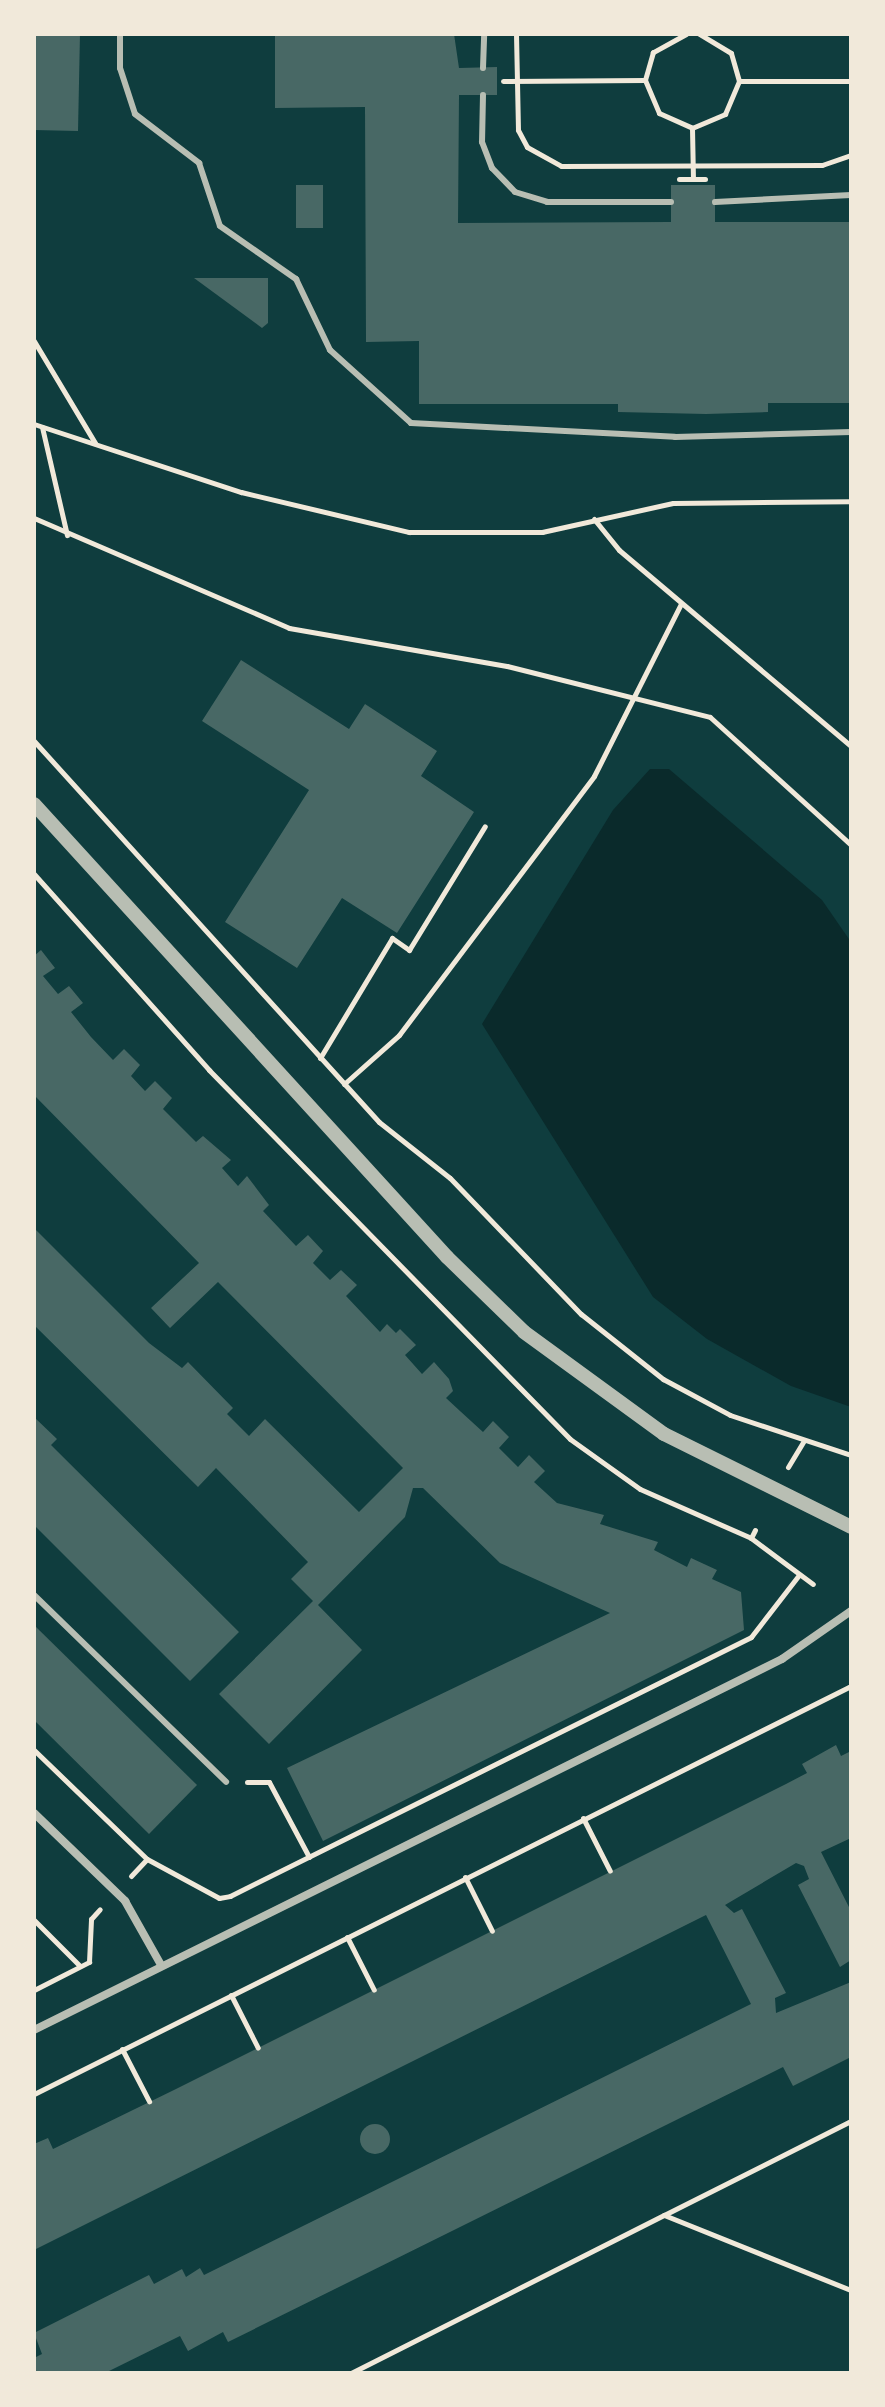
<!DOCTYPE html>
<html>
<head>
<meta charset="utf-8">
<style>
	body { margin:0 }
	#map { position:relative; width:885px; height:2407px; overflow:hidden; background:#0f3d3e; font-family:"Exo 2",sans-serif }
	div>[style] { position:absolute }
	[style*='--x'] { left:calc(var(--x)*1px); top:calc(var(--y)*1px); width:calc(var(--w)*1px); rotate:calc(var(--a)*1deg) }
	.water>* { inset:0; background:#0a2a2b }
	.building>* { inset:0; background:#486865 }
	.round { border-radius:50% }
	.path>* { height:5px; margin:-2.5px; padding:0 2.5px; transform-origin:2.5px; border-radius:2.5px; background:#f1e9da }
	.service>* { height:6px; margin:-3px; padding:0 3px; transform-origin:3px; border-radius:3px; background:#b8beb3 }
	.minor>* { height:8px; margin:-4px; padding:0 4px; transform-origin:4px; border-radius:4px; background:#b8beb3 }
	.tertiary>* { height:14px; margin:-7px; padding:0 7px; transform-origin:7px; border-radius:7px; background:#b8beb3 }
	span { translate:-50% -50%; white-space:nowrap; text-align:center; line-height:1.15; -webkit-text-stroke:6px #f1e9da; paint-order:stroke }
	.frame { position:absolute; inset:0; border:36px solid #f1e9da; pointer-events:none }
</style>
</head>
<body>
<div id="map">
	<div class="water">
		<i style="clip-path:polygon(650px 769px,669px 769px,822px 900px,851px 942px,851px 1407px,791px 1386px,707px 1339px,653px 1297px,482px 1024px,613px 810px)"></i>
	</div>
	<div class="building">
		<i style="clip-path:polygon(34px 34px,80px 34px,78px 131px,34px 130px)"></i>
		<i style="clip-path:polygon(275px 34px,454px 34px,459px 68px,497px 67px,497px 95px,459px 95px,458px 223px,671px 222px,671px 185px,715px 185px,715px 222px,851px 222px,851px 403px,768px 403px,768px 412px,706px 414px,618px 412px,618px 404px,419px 404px,419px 341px,366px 342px,365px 107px,275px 108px)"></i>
		<i style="clip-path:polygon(296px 185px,323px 185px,323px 228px,296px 228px)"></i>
		<i style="clip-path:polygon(194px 278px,268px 278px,268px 323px,262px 328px)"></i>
		<i style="clip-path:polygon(241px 660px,349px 729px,365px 704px,437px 751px,421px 776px,474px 812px,397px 933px,342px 898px,297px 968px,225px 922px,309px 790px,202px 721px)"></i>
		<i style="clip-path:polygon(41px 950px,55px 968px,43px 976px,58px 994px,69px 986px,83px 1003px,71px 1012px,91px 1037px,113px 1060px,124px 1049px,140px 1065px,131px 1076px,145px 1091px,155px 1081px,172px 1098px,163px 1109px,196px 1142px,203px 1136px,231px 1160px,222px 1168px,238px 1186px,247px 1176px,269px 1205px,263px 1211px,296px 1246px,308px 1235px,323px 1251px,313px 1263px,330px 1280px,341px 1270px,357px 1285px,346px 1296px,380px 1332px,387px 1324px,396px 1333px,400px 1329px,416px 1345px,405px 1355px,422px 1374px,434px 1362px,449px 1379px,453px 1391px,446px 1398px,460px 1411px,483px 1432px,493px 1421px,509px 1437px,499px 1448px,518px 1467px,529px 1455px,545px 1471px,534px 1482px,557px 1503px,604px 1515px,600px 1524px,658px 1542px,654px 1550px,687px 1567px,691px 1558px,717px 1570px,712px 1579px,741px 1592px,744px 1630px,323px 1841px,287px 1768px,610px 1613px,500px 1563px,423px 1488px,413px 1488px,405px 1517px,318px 1605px,362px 1650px,269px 1744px,219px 1694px,313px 1601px,291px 1579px,308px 1562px,216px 1468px,198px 1487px,34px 1325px,34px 1228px,149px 1343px,182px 1368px,188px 1362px,233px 1408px,227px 1414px,249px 1436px,265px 1419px,359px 1512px,403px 1468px,218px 1282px,170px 1328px,151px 1308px,199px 1263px,34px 1095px,34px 956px)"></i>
		<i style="clip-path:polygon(34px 1417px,57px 1439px,51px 1445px,239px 1632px,190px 1681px,34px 1525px)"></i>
		<i style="clip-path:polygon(34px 1625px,197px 1785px,149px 1834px,34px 1720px)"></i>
		<i style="clip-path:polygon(836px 1745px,841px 1756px,851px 1751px,851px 1838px,821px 1852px,851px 1911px,851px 1960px,840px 1967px,798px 1885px,809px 1879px,804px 1866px,796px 1863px,725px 1905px,734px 1913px,742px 1909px,786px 1993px,775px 1998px,776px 2013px,851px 1982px,851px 2057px,793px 2086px,783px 2067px,228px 2342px,223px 2332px,188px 2351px,180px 2336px,105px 2373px,34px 2373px,34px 2358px,42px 2354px,34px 2333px,149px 2275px,154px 2284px,182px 2269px,186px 2277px,200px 2268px,204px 2275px,751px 2004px,706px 1915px,34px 2250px,34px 2144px,48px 2138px,53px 2149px,176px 2089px,786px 1784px,807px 1773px,802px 1764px)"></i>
		<i class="round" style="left:360px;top:2124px;width:30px;height:30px"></i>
	</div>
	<div class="path">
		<i style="--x:516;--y:34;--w:96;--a:88.8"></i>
		<i style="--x:518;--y:130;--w:19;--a:62"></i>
		<i style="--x:527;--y:147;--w:39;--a:29"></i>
		<i style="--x:561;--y:166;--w:261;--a:-0.2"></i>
		<i style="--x:822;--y:165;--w:31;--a:-19"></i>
		<i style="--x:686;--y:34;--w:38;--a:151"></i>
		<i style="--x:653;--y:52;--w:29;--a:106"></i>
		<i style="--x:645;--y:80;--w:36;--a:67"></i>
		<i style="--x:659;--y:113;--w:36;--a:24"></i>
		<i style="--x:692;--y:128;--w:36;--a:-23"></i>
		<i style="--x:725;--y:114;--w:36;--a:-67"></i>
		<i style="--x:739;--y:81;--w:29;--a:-106"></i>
		<i style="--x:731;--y:53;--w:37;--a:-149"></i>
		<i style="--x:503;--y:81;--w:142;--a:-0.4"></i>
		<i style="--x:739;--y:81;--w:112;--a:0"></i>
		<i style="--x:692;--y:128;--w:51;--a:88.9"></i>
		<i style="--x:679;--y:179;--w:26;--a:0"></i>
		<i style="--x:34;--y:341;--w:119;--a:59.1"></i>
		<i style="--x:34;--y:424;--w:218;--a:18.2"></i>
		<i style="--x:241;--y:492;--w:173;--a:13.4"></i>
		<i style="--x:409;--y:532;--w:133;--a:0"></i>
		<i style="--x:542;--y:532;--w:134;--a:-12.5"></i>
		<i style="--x:673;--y:503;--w:178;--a:-0.6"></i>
		<i style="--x:42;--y:427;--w:111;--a:77"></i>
		<i style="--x:34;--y:518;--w:278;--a:23.3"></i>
		<i style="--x:289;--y:628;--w:221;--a:9.9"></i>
		<i style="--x:507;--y:666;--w:209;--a:14.1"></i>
		<i style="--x:710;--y:717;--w:190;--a:42.2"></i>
		<i style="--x:594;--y:519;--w:40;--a:51"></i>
		<i style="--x:619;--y:550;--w:304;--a:40.2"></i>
		<i style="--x:34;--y:741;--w:514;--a:47.84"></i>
		<i style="--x:379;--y:1122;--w:90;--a:38.3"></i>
		<i style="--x:450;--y:1178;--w:189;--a:46.1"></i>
		<i style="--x:581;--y:1314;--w:105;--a:38.4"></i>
		<i style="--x:663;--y:1379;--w:76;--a:28.2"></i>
		<i style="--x:730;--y:1415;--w:127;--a:18.3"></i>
		<i style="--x:34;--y:874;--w:263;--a:48.2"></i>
		<i style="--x:209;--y:1070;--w:516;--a:45.63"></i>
		<i style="--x:570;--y:1439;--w:86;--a:35.5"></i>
		<i style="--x:640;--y:1489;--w:121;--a:23.8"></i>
		<i style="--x:320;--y:1058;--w:140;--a:-59"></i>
		<i style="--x:392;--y:938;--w:21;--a:35"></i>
		<i style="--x:409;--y:950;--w:145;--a:-58.5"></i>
		<i style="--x:344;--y:1084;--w:74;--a:-41.7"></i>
		<i style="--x:399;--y:1035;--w:324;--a:-53"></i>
		<i style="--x:594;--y:776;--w:193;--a:-63.2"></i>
		<i style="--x:788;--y:1467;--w:31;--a:-59"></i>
		<i style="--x:755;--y:1530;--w:9;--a:117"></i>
		<i style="--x:751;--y:1538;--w:77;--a:36.6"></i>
		<i style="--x:34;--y:1750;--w:157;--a:44"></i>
		<i style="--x:147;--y:1859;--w:82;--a:28.4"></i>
		<i style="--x:219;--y:1898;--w:11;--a:-10"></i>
		<i style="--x:230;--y:1896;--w:582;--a:-26.43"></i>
		<i style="--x:751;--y:1637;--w:78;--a:-52.3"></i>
		<i style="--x:247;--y:1782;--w:22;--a:0"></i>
		<i style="--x:269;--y:1782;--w:85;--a:61.9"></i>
		<i style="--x:583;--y:1818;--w:59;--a:63"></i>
		<i style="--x:131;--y:1876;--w:23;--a:-47"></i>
		<i style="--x:465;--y:1877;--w:60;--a:63.4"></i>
		<i style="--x:34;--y:1920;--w:65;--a:45"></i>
		<i style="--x:347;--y:1937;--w:59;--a:63"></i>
		<i style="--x:34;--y:1990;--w:62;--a:-27"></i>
		<i style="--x:89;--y:1962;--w:43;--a:-87.3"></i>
		<i style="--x:91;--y:1919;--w:13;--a:-48"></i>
		<i style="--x:231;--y:1995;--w:59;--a:63"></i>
		<i style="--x:122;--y:2049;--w:59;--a:62.6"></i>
		<i style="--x:34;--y:2094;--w:913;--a:-26.54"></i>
		<i style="--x:664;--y:2215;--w:209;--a:-26.7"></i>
		<i style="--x:351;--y:2373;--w:351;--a:-26.8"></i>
		<i style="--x:664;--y:2215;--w:201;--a:21.9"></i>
	</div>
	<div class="service">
		<i style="--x:120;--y:34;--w:34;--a:90"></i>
		<i style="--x:120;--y:68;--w:48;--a:71.9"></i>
		<i style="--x:135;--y:114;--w:81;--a:37.4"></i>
		<i style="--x:199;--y:163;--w:66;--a:71.6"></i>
		<i style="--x:220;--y:226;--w:93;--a:34.9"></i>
		<i style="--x:296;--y:279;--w:79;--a:64.4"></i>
		<i style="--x:330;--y:350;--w:109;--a:42"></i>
		<i style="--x:411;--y:423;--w:264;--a:3"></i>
		<i style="--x:675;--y:437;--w:176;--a:-1.6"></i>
		<i style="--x:483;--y:68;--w:34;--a:-88"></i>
		<i style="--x:483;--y:95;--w:47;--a:91.2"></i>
		<i style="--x:482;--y:142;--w:28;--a:69"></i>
		<i style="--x:492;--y:168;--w:33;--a:46"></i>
		<i style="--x:515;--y:192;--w:34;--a:17"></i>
		<i style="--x:547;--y:202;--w:124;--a:0"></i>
		<i style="--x:715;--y:202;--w:136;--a:-2.9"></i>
		<i style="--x:34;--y:1595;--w:268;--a:44.2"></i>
	</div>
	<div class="minor">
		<i style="--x:34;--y:1813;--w:127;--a:44"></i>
		<i style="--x:125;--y:1901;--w:73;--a:60.6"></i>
		<i style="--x:34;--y:2030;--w:835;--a:-26.38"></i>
		<i style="--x:782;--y:1659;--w:84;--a:-34.8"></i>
	</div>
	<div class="tertiary">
		<i style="--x:34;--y:804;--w:613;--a:47.64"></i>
		<i style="--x:447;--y:1257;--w:107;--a:44.2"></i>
		<i style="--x:524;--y:1332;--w:173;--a:36.1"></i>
		<i style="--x:664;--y:1434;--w:209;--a:26.4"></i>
	</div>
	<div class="frame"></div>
</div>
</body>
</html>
